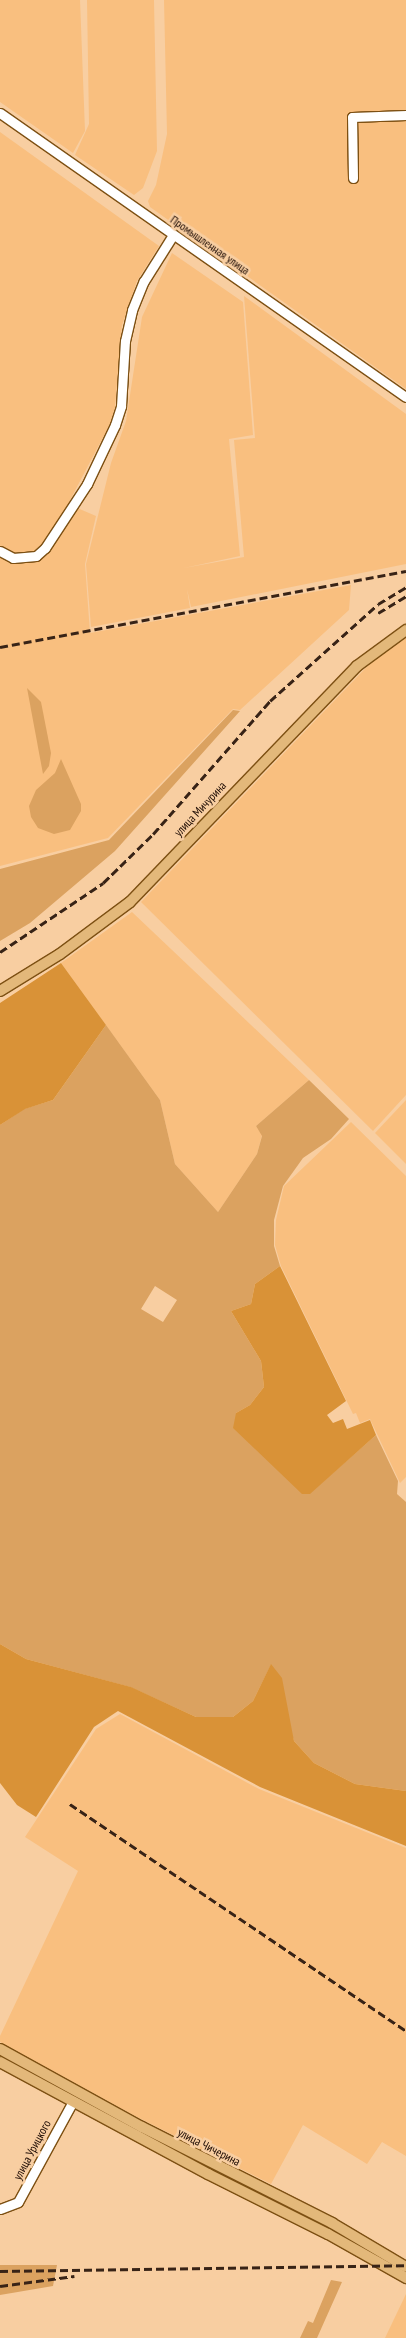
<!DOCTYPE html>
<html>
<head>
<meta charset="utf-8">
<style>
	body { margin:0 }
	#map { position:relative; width:406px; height:2338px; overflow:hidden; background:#f8cea1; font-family:"PT Sans Narrow",sans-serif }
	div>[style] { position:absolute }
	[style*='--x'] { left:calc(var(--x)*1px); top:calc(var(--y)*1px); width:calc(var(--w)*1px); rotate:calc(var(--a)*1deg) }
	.built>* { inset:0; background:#f9bf7f }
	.green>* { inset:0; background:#dba260 }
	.forest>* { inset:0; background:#d99237 }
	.roads { filter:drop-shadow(1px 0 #7d5013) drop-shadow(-1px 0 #7d5013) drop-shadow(0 1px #7d5013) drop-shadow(0 -1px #7d5013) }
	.minor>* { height:9px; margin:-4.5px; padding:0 4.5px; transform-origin:4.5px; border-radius:4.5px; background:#fff }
	.major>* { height:10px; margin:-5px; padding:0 5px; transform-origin:5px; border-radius:5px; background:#e3b87a }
	.rail>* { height:2.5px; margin-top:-1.25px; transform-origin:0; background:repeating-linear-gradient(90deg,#382316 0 8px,transparent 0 12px) }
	span { translate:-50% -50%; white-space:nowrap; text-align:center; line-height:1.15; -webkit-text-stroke:5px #f8cea1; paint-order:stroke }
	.street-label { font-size:12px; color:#1a0800 }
</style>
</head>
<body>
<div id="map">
	<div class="built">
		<i style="clip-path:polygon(0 0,80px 0,85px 131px,73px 153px,0 102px)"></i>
		<i style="clip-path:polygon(87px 0,154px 0,157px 151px,143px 188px,134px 195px,75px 155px,89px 124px)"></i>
		<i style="clip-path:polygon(164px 0,406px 0,406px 389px,150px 207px,148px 201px,156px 185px,167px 134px)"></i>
		<i style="clip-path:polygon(0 132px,159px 246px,137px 281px,122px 325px,115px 407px,110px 424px,68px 504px,96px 516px,85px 564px,90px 633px,351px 585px,349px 610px,240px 710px,233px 709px,108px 838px,0 866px)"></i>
		<i style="clip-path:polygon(172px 253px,243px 302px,253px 435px,229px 439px,240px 556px,184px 568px,244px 557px,234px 440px,255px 438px,244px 296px,406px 414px,406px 564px,191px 607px,187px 589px,190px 608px,91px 627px,86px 564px,111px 463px,126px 421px,142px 317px)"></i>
		<i style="clip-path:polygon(406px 635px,406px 1095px,373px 1131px,141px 902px,383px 650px)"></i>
		<i style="clip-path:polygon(132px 912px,309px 1080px,256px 1126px,262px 1135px,257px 1154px,218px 1212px,175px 1164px,160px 1100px,61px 963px)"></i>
		<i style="clip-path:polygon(406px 1100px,406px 1164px,375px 1133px)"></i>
		<i style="clip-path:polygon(351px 1122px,406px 1176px,406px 1477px,400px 1483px,370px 1419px,360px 1423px,356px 1413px,353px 1414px,281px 1266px,275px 1245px,276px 1220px,284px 1186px)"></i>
		<i style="clip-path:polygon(120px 1714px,259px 1789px,406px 1848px,406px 2156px,382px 2142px,367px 2164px,303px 2125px,271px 2184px,135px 2116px,0 2042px,0 2036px,78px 1871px,25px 1837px,96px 1729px)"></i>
		<i style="clip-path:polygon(406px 2294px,406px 2338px,385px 2338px)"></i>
	</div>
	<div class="green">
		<i style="clip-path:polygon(27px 688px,41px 702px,51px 753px,49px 766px,43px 774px)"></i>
		<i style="clip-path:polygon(233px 710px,240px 711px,115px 851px,30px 923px,0 941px,0 869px,109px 840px)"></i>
		<i style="clip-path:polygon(61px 759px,81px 804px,81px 811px,70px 830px,54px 834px,38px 828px,31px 817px,29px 806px,36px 790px,55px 773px)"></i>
		<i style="clip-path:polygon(evenodd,106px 1025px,160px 1100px,175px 1164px,218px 1212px,257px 1154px,262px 1136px,256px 1126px,309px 1080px,349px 1119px,331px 1139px,303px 1158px,283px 1186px,274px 1220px,274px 1246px,280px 1266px,255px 1284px,251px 1304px,231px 1311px,261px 1361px,264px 1387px,250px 1405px,236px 1413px,310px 1493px,376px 1435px,398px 1481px,397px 1494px,406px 1502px,406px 1791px,355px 1784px,314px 1763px,294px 1741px,271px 1665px,253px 1701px,233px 1717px,196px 1717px,130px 1687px,26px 1659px,0 1644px,0 1125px,24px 1109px,53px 1100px,106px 1025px,155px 1286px,177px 1300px,163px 1322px,141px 1309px,155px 1286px)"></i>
		<i style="clip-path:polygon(0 2265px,57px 2265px,53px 2286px,0 2295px)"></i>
		<i style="clip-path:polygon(331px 2280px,342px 2282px,317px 2338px,300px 2338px,308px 2321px,313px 2323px)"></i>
	</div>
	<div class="forest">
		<i style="clip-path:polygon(61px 963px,106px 1025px,53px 1100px,25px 1109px,0 1125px,0 1003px)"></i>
		<i style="clip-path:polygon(280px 1266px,346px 1401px,327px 1415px,333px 1423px,343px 1419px,347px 1429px,370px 1420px,376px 1435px,310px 1494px,302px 1494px,233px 1428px,236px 1413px,250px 1405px,264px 1387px,261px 1361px,231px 1311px,251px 1304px,255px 1284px)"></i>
		<i style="clip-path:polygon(0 1644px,26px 1659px,131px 1687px,196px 1717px,233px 1717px,253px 1701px,271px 1664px,282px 1678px,294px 1741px,314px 1763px,355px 1784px,406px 1791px,406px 1846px,260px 1787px,118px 1711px,94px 1727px,36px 1817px,17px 1805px,0 1783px)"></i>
	</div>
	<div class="roads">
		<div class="minor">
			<i style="--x:0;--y:113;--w:495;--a:35"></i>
			<i style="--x:353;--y:178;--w:61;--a:-90.9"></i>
			<i style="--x:352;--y:117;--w:54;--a:-2.1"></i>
			<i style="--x:0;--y:551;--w:15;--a:28"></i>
			<i style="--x:13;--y:558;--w:23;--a:-5"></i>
			<i style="--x:36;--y:556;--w:12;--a:-42"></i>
			<i style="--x:45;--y:548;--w:77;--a:-56.7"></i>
			<i style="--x:87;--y:484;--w:65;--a:-64.6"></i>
			<i style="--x:115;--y:425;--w:20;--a:-72"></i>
			<i style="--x:121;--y:406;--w:65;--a:-86.5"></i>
			<i style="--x:125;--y:341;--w:32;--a:-77"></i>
			<i style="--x:132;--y:310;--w:31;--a:-68"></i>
			<i style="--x:144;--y:281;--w:54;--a:-57.8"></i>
			<i style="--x:0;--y:2209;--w:19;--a:-21"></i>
			<i style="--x:18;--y:2202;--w:115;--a:-61.4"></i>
		</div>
		<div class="major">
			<i style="--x:0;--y:991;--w:70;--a:-31.7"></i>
			<i style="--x:60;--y:954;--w:87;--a:-36.6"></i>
			<i style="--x:130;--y:902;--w:327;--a:-46.1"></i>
			<i style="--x:357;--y:666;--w:61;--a:-36.3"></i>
			<i style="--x:0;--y:2049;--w:162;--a:28.8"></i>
			<i style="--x:142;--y:2127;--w:213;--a:26.8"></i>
			<i style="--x:332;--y:2223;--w:86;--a:30.7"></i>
			<i style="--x:0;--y:2062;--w:236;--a:28.3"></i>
			<i style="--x:208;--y:2174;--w:134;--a:26.6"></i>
			<i style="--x:328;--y:2234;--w:90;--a:29.4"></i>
		</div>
	</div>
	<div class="rail">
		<i style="--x:378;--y:613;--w:33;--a:-31"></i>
		<i style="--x:0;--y:647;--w:413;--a:-10.6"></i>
		<i style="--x:0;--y:952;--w:124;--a:-33.8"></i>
		<i style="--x:103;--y:883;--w:70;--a:-44.4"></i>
		<i style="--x:153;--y:834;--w:177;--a:-48.7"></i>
		<i style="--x:270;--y:701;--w:145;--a:-41.9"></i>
		<i style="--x:378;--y:604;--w:33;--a:-31"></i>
		<i style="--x:70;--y:1804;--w:405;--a:34"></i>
		<i style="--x:0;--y:2271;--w:406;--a:-0.8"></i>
		<i style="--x:0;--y:2286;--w:75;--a:-7.7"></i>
	</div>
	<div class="street-label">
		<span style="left:210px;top:245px;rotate:35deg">Промышленная улица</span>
		<span style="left:200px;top:809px;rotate:-47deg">улица Мичурина</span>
		<span style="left:209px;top:2147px;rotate:27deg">улица Чичерина</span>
		<span style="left:32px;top:2150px;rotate:-62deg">улица Урицкого</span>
	</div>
</div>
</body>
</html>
